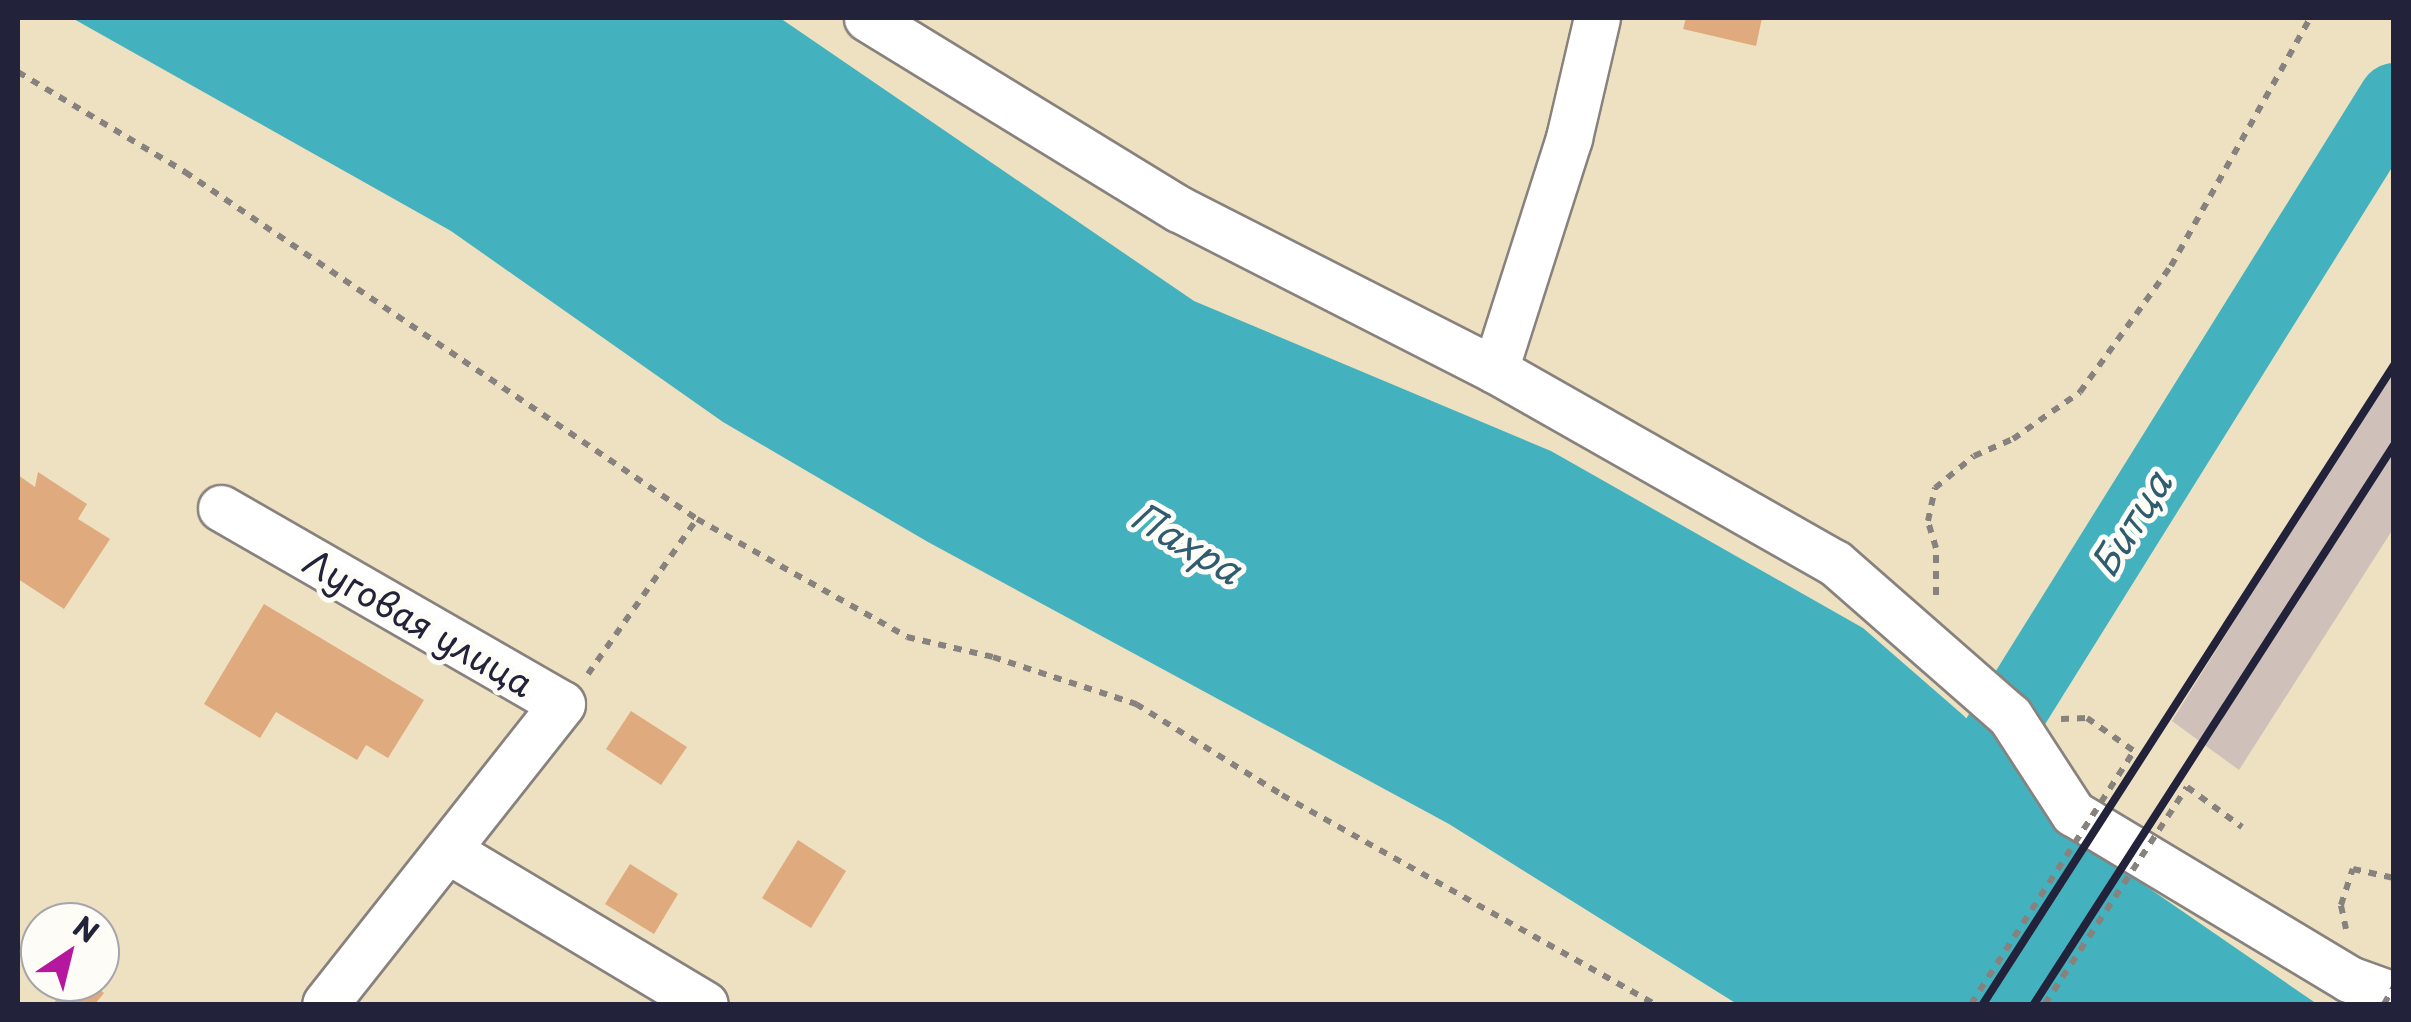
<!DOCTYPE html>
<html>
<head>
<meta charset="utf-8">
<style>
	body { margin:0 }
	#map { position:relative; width:2411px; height:1022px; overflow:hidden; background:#ede1c1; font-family:"Playpen Sans",sans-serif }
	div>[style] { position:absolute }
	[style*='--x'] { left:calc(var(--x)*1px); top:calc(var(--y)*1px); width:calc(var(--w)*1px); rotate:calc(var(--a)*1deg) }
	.industrial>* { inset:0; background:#cfc0ba }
	.water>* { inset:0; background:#43b2be }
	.river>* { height:70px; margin:-35px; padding:0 35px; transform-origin:35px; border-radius:35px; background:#43b2be }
	.building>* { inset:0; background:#dfaa7d }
	.path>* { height:6px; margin-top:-3px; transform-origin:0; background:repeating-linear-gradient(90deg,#88827e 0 8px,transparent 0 16px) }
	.roads { filter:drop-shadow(2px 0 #88827e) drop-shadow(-2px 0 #88827e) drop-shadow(0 2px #88827e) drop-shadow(0 -2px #88827e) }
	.street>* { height:45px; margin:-22.5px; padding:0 22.5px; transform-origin:22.5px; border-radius:22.5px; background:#fff }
	.rail>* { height:8px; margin:-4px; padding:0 4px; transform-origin:4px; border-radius:4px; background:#22223b }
	.path-bridge>* { height:6px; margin-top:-3px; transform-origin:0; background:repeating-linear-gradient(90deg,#88827e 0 8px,transparent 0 16px) }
	span { translate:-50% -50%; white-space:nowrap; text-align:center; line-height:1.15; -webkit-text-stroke:10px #fdfcf7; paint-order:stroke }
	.street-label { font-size:35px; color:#22223b }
	.water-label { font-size:38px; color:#2f5c6f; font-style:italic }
	.frame { position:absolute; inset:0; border:20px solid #22223b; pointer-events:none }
	.north { position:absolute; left:20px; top:902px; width:100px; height:100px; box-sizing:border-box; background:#fdfcf7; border:2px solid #a5a5ac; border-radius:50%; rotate:35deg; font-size:28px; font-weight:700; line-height:40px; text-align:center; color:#22223b }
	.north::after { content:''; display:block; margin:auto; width:35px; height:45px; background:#b5179e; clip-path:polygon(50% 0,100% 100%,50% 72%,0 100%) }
</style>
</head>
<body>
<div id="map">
	<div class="industrial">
		<i style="clip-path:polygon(2393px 366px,2393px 529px,2239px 770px,2172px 721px)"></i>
	</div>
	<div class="water">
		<i style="clip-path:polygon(72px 18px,780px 18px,1194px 301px,1551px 451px,1863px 628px,1963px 715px,2095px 851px,2317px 1004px,1737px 1004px,1449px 824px,928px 542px,723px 422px,451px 231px)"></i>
	</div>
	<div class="river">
		<i style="--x:1958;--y:830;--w:73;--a:-71.6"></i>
		<i style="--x:1981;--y:761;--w:781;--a:-58.08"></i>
	</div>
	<div class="building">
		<i style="clip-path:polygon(1686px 18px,1762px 18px,1756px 46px,1683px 29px)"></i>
		<i style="clip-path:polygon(38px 472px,87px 504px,78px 519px,110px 539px,64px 609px,18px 579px,18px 475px,35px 487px)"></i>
		<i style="clip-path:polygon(264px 604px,424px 700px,388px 758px,366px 745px,357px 760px,276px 712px,260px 738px,204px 704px)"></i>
		<i style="clip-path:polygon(631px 711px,687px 747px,661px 785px,606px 749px)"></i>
		<i style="clip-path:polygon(798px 840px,846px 871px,811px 928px,762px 898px)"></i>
		<i style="clip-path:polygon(630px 864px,678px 894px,654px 934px,605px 904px)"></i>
		<i style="clip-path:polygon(71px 982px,91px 982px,104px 993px,95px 1004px,53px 1004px)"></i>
	</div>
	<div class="path">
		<i style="--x:18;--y:72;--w:195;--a:30.9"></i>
		<i style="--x:185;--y:172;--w:619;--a:34.13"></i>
		<i style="--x:1936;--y:595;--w:47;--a:-90"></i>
		<i style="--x:1936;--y:548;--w:28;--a:-107"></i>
		<i style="--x:1928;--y:521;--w:34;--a:-78"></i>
		<i style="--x:1935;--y:488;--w:50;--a:-39.4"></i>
		<i style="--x:1974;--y:456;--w:43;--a:-23.6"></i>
		<i style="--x:2013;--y:439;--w:82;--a:-35"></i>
		<i style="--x:2080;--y:392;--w:155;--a:-54.2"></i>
		<i style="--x:2171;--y:266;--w:284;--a:-60.7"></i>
		<i style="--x:588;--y:674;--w:189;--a:-54.9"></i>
		<i style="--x:697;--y:519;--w:241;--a:29.3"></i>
		<i style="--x:907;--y:637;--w:88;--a:13.1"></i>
		<i style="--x:993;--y:657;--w:151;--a:18.2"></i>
		<i style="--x:1136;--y:704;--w:172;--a:31.9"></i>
		<i style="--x:1282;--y:795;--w:428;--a:29.3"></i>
		<i style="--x:2061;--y:719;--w:26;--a:-2"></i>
		<i style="--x:2087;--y:718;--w:57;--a:35.1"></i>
		<i style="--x:2187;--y:787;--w:68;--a:36"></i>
		<i style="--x:2346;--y:929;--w:25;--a:-102"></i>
		<i style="--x:2341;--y:905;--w:38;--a:-72"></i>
		<i style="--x:2353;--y:869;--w:42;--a:12.4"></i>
	</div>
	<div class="roads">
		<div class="street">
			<i style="--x:867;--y:18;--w:366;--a:31.5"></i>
			<i style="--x:1179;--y:209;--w:355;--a:27"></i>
			<i style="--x:1495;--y:370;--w:391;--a:29.6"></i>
			<i style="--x:1835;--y:563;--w:232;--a:41.2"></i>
			<i style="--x:2010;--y:716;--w:116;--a:57"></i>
			<i style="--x:2073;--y:813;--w:322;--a:31"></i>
			<i style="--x:2349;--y:979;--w:48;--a:19.6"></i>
			<i style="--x:1495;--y:370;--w:244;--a:-72.3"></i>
			<i style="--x:1569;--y:138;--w:123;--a:-76.9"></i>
			<i style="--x:221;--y:508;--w:393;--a:29.9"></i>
			<i style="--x:562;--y:704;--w:382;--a:128.3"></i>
			<i style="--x:449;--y:851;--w:298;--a:30.9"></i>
		</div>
	</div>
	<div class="rail">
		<i style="--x:1983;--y:1004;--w:760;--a:-57.25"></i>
		<i style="--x:2034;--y:1004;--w:665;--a:-57.22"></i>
	</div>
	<div class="path-bridge">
		<i style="--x:1971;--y:1004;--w:301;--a:-57.2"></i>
		<i style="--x:2045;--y:1004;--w:259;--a:-56.8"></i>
		<i style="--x:2384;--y:1004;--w:20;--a:-60"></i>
	</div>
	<div class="street-label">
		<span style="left:419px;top:622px;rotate:30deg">Луговая улица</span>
	</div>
	<div class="water-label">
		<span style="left:2130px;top:523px;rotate:-58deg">Битца</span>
		<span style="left:1187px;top:542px;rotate:31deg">Пахра</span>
	</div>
	<div class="frame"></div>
	<div class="north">N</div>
</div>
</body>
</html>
